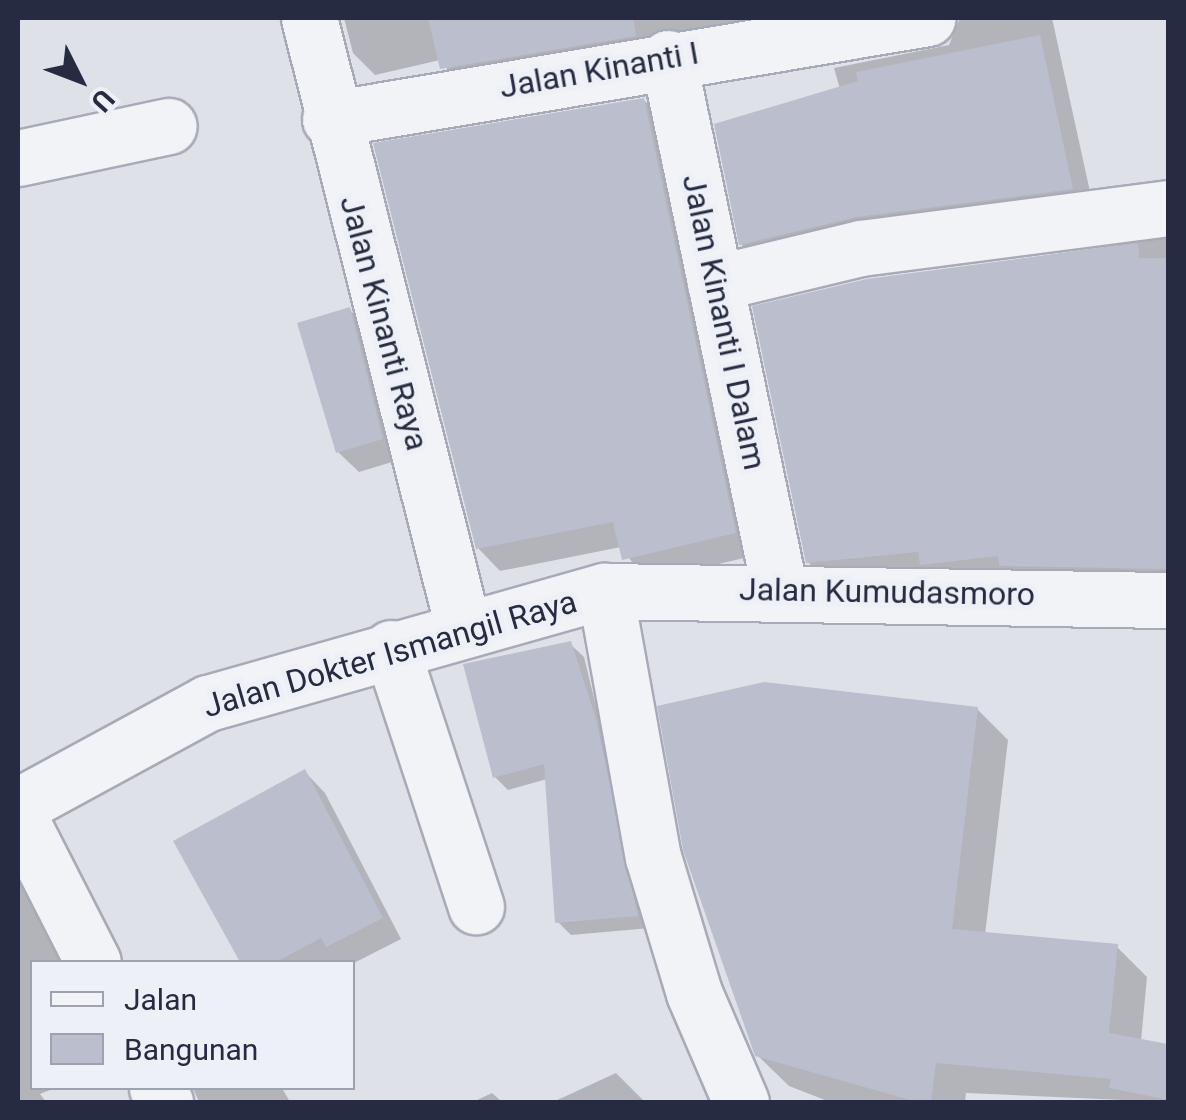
<!DOCTYPE html>
<html>
<head>
<meta charset="utf-8">
<style>
	body { margin:0 }
	#map { position:relative; width:1186px; height:1120px; overflow:hidden; background:#dfe1e9; font-family:Roboto,sans-serif }
	div>[style] { position:absolute }
	[style*='--x'] { left:calc(var(--x)*1px); top:calc(var(--y)*1px); width:calc(var(--w)*1px); rotate:calc(var(--a)*1deg) }
	.shadow>* { inset:0; background:#0003 }
	.building>* { inset:0; background:#bbbecc }
	.roads { filter:drop-shadow(2px 0 #a8aab7) drop-shadow(-2px 0 #a8aab7) drop-shadow(0 2px #a8aab7) drop-shadow(0 -2px #a8aab7) }
	.minor>* { height:55px; margin:-27.5px; padding:0 27.5px; transform-origin:27.5px; border-radius:27.5px; background:#f2f3f7 }
	span { translate:-50% -50%; white-space:nowrap; text-align:center; line-height:1.15; -webkit-text-stroke:10px #eef0f7; paint-order:stroke }
	.street-label { font-size:32px; color:#262b41 }
	.frame { position:absolute; inset:0; border:20px solid #262b41; pointer-events:none }
	.legend { position:absolute; left:30px; top:960px; width:325px; height:130px; box-sizing:border-box; background:#eef0f7; border:2px solid #9ea1ae; margin:0; padding:12px 18px; list-style:none; font-size:30px; color:#262b41 }
	.legend li { display:flex; align-items:center; gap:20px; height:50px }
	.legend b { width:50px; border:2px solid #9ea1ae }
	.north { position:absolute; left:30px; top:30px; width:100px; height:100px; -webkit-text-stroke:8px #eef0f7; paint-order:stroke; rotate:132deg; font-size:28px; font-weight:700; line-height:40px; text-align:center; color:#262b41 }
	.north::after { content:''; display:block; margin:auto; width:35px; height:45px; background:#262b41; clip-path:polygon(50% 0,100% 100%,50% 72%,0 100%) }
</style>
</head>
<body>
<div id="map">
	<div class="shadow">
		<i style="clip-path:polygon(344px 18px,808px 18px,464px 90px,440px 60px,375px 75px,353px 53px)"></i>
		<i style="clip-path:polygon(960px 18px,1052px 18px,1094px 210px,764px 266px,741px 244px,840px 89px,834px 68px,949px 45px)"></i>
		<i style="clip-path:polygon(644px 100px,666px 123px,757px 555px,646px 581px,621px 547px,500px 571px,478px 548px)"></i>
		<i style="clip-path:polygon(1168px 238px,1168px 594px,833px 587px,808px 562px,867px 281px)"></i>
		<i style="clip-path:polygon(349px 309px,369px 330px,402px 459px,359px 472px,338px 452px)"></i>
		<i style="clip-path:polygon(570px 644px,584px 657px,650px 928px,571px 935px,558px 922px,547px 779px,508px 790px,495px 777px)"></i>
		<i style="clip-path:polygon(977px 709px,1008px 740px,985px 935px,1117px 947px,1147px 977px,1141px 1041px,1168px 1046px,1168px 1102px,966px 1093px,965px 1102px,830px 1102px,789px 1086px,757px 1055px,686px 849px)"></i>
		<i style="clip-path:polygon(305px 772px,325px 793px,401px 939px,352px 964px,242px 962px,176px 842px)"></i>
		<i style="clip-path:polygon(18px 880px,72px 962px,32px 962px,32px 1088px,55px 1088px,40px 1094px,46px 1102px,18px 1102px)"></i>
		<i style="clip-path:polygon(616px 1073px,645px 1102px,553px 1102px)"></i>
		<i style="clip-path:polygon(193px 1088px,282px 1088px,290px 1102px,199px 1102px)"></i>
		<i style="clip-path:polygon(492px 1093px,502px 1102px,473px 1102px)"></i>
	</div>
	<div class="building">
		<i style="clip-path:polygon(428px 18px,633px 18px,636px 36px,440px 69px)"></i>
		<i style="clip-path:polygon(1040px 35px,1073px 189px,857px 217px,739px 245px,714px 124px,858px 81px,856px 72px)"></i>
		<i style="clip-path:polygon(644px 98px,736px 533px,622px 560px,613px 522px,476px 549px,373px 143px)"></i>
		<i style="clip-path:polygon(1138px 243px,1139px 258px,1168px 258px,1168px 569px,999px 566px,998px 556px,920px 565px,918px 552px,806px 563px,752px 306px,867px 279px)"></i>
		<i style="clip-path:polygon(350px 307px,383px 439px,336px 453px,297px 323px)"></i>
		<i style="clip-path:polygon(571px 641px,596px 719px,638px 916px,555px 923px,544px 764px,493px 778px,463px 664px)"></i>
		<i style="clip-path:polygon(764px 682px,978px 707px,952px 929px,1118px 944px,1109px 1033px,1168px 1044px,1168px 1100px,1109px 1088px,1111px 1079px,936px 1063px,931px 1102px,917px 1102px,755px 1056px,683px 850px,657px 706px)"></i>
		<i style="clip-path:polygon(305px 769px,383px 918px,326px 947px,321px 938px,276px 962px,240px 962px,173px 841px)"></i>
	</div>
	<div class="roads">
		<div class="minor">
			<i style="--x:309;--y:18;--w:628;--a:75.81"></i>
			<i style="--x:668;--y:58;--w:541;--a:78.15"></i>
			<i style="--x:330;--y:119;--w:606;--a:-9.59"></i>
			<i style="--x:18;--y:158;--w:154;--a:-12"></i>
			<i style="--x:715;--y:283;--w:150;--a:-13.5"></i>
			<i style="--x:861;--y:248;--w:310;--a:-7.4"></i>
			<i style="--x:605;--y:591;--w:270;--a:79.8"></i>
			<i style="--x:653;--y:857;--w:142;--a:73.2"></i>
			<i style="--x:694;--y:993;--w:119;--a:66.7"></i>
			<i style="--x:391;--y:648;--w:272;--a:71.8"></i>
			<i style="--x:18;--y:806;--w:216;--a:-28.5"></i>
			<i style="--x:208;--y:703;--w:412;--a:-15.8"></i>
			<i style="--x:605;--y:591;--w:563;--a:0.92"></i>
			<i style="--x:18;--y:815;--w:165;--a:63"></i>
			<i style="--x:157;--y:1088;--w:16;--a:60"></i>
		</div>
	</div>
	<div class="street-label">
		<span style="left:599px;top:70px;rotate:-10deg">Jalan Kinanti I</span>
		<span style="left:724px;top:322px;rotate:78deg">Jalan Kinanti I Dalam</span>
		<span style="left:384px;top:323px;rotate:75deg">Jalan Kinanti Raya</span>
		<span style="left:887px;top:592px;rotate:1deg">Jalan Kumudasmoro</span>
		<span style="left:390px;top:654px;rotate:-16deg">Jalan Dokter Ismangil Raya</span>
	</div>
	<div class="frame"></div>
	<ul class="legend">
	<li><b style="height:12px;background:#f2f3f7"></b>Jalan</li>
	<li><b style="height:28px;background:#bbbecc"></b>Bangunan</li>
	</ul>
	<div class="north">U</div>
</div>
</body>
</html>
